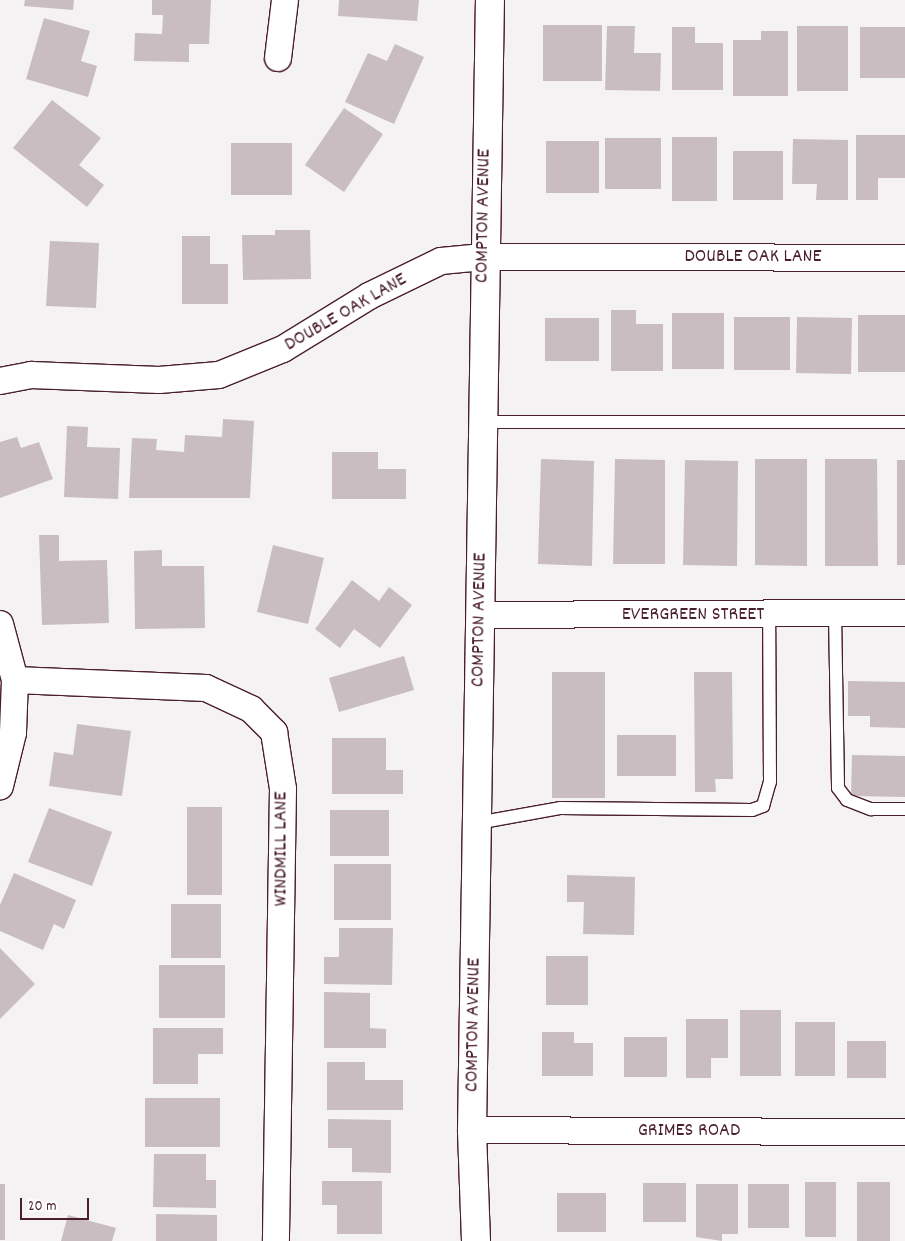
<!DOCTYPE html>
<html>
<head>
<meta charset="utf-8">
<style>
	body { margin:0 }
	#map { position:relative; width:905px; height:1241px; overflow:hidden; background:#f4f2f2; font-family:Dekko,sans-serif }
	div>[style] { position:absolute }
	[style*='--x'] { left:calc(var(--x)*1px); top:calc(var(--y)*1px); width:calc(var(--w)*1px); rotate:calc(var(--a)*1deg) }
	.building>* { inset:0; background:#cabdc1 }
	.roads { filter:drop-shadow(1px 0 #4a1f2b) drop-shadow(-1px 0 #4a1f2b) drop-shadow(0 1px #4a1f2b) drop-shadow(0 -1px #4a1f2b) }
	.lane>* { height:12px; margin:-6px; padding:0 6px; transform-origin:6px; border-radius:6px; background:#fff }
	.street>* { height:26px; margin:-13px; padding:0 13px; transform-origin:13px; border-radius:13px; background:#fff }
	.secondary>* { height:28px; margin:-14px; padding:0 14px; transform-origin:14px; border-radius:14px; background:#fff }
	span { translate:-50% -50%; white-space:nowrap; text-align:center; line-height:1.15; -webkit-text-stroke:5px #fff; paint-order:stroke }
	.street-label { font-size:20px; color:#4a1f2b }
	.scale { position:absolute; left:20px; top:1198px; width:69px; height:22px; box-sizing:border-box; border:2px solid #4a1f2b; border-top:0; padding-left:6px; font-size:15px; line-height:18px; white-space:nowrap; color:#4a1f2b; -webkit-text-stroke:4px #fff; paint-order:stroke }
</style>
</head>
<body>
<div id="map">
	<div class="building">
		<i style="clip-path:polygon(25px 0,74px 0,73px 10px,24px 6px)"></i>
		<i style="clip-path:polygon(152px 0,211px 0,209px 44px,189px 44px,189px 62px,134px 61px,135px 33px,162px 34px,163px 15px,152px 15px)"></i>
		<i style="clip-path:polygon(339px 0,419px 0,417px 21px,338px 16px)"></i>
		<i style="clip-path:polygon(44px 18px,90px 31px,81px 61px,97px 66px,88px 97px,26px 79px)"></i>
		<i style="clip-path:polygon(543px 25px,602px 25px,602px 81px,543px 81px)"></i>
		<i style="clip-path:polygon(607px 26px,635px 26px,634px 53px,661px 53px,660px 91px,605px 90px)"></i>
		<i style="clip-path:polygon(797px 26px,848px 26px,848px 91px,797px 91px)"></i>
		<i style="clip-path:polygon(672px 27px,695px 27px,695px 43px,723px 43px,723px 90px,672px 90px)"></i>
		<i style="clip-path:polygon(860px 27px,905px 27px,905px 78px,860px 78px)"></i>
		<i style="clip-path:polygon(761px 31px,788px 31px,788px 96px,733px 96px,733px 40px,761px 40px)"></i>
		<i style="clip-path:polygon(395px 44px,424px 57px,394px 124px,345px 102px,368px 53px,387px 61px)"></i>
		<i style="clip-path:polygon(52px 100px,101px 138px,79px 165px,104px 185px,87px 207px,13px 148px)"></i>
		<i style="clip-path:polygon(344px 108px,383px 134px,344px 192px,305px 165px)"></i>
		<i style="clip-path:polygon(856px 135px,905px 135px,905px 178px,878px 178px,878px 200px,856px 200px)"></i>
		<i style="clip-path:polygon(672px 137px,717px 137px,717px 201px,672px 201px)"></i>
		<i style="clip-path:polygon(605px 138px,661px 138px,661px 189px,605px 189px)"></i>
		<i style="clip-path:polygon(793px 139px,848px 140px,848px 200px,816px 200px,817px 184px,792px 184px)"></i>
		<i style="clip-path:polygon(546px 141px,599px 141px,599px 193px,546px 193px)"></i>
		<i style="clip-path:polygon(231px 143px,292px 143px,292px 195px,231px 195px)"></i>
		<i style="clip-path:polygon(733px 151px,783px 151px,783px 200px,733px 200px)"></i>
		<i style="clip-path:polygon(275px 230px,310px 230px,311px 279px,243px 280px,242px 235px,275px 235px)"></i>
		<i style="clip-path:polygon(182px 236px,210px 236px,210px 264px,228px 264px,228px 304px,182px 304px)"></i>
		<i style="clip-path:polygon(50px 241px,99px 243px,96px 308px,46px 306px)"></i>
		<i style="clip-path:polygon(611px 310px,636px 310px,636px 324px,663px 324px,663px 371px,611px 371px)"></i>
		<i style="clip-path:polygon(672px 313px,724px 313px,724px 369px,672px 369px)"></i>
		<i style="clip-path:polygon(858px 315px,905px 315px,905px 372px,858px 372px)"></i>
		<i style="clip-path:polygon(734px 317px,790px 317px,790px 370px,734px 370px)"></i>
		<i style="clip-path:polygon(797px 317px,852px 318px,851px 374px,796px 373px)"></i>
		<i style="clip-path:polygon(545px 318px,599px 318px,599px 361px,545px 361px)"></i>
		<i style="clip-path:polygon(223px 419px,254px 421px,250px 498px,129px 498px,132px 438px,157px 439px,156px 450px,184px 452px,185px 435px,222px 437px)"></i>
		<i style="clip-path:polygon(67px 426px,88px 427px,87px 447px,120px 448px,118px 499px,64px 497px)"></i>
		<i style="clip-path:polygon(17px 437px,21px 448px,39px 442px,53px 479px,0 498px,0 442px)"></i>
		<i style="clip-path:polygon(332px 452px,378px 452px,378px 469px,406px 469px,406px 499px,332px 499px)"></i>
		<i style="clip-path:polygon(541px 459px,594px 461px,592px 566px,538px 564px)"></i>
		<i style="clip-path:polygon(615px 459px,665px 460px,665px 564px,613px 564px)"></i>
		<i style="clip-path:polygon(755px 459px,807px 459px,807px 566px,755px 565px)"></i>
		<i style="clip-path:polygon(825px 459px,877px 459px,878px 566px,825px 566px)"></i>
		<i style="clip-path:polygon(685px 460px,738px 461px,737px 566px,683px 565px)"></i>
		<i style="clip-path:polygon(897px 460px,905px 460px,905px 565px,897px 565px)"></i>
		<i style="clip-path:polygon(39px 535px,59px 535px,59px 561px,107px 560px,109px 623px,42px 625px)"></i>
		<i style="clip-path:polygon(273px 545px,324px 558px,308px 624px,257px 612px)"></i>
		<i style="clip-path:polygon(162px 550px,162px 566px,204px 566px,205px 628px,135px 629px,134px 551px)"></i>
		<i style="clip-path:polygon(352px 580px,379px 601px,389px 587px,412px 605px,380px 648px,354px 629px,340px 648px,315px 629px)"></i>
		<i style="clip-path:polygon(404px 656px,414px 690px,339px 712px,329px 678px)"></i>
		<i style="clip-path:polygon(552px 672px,605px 672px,605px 798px,552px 798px)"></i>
		<i style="clip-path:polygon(694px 672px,732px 672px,733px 779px,715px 779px,716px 792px,695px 792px)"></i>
		<i style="clip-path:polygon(848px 681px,905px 682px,905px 728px,870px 727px,870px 716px,848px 716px)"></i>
		<i style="clip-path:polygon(77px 724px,131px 731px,122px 796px,49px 786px,54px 752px,73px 755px)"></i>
		<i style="clip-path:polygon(617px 735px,676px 735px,676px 776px,617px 776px)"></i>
		<i style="clip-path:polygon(332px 738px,386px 738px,386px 770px,403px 770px,403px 794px,332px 794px)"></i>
		<i style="clip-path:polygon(852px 755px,905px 756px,905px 797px,851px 796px)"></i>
		<i style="clip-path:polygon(187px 807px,222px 807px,222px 895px,187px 895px)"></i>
		<i style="clip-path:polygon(49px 808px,112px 832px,92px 886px,28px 862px)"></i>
		<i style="clip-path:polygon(330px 810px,389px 810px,389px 856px,330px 856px)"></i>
		<i style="clip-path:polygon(334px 864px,391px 864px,391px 920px,334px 920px)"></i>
		<i style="clip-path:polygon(14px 873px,76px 900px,64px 929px,54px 924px,43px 950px,0 931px,0 905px)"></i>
		<i style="clip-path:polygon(567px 875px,635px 877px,634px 935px,583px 934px,584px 902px,567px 902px)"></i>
		<i style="clip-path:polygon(171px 904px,221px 904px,221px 958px,171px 958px)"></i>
		<i style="clip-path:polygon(339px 928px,393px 928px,392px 985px,324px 984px,324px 957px,339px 957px)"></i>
		<i style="clip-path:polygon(0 948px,35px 984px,0 1019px)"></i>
		<i style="clip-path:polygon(546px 956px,588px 956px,588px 1005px,546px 1005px)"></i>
		<i style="clip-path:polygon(159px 965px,225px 965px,225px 1018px,159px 1018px)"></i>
		<i style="clip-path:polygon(324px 992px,370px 993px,370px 1028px,386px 1029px,386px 1048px,324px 1048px)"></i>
		<i style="clip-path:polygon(740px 1010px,781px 1010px,781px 1076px,740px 1076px)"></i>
		<i style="clip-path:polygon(686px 1019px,728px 1019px,728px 1058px,711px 1058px,711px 1078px,686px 1078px)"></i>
		<i style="clip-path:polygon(795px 1022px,835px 1022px,835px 1076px,795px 1076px)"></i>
		<i style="clip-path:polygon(153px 1028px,223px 1028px,223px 1054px,198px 1054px,198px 1084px,153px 1084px)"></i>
		<i style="clip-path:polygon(542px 1032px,574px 1032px,574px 1043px,593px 1043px,593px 1076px,542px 1076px)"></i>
		<i style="clip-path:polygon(624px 1037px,667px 1037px,667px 1077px,624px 1077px)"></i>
		<i style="clip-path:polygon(847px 1041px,886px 1041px,886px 1078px,847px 1078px)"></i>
		<i style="clip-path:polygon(327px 1062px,365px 1062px,365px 1080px,403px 1080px,403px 1110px,327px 1110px)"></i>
		<i style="clip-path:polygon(145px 1098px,220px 1098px,220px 1147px,145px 1147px)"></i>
		<i style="clip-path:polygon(328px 1119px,391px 1120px,391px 1173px,352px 1172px,352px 1148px,328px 1148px)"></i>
		<i style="clip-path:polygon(154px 1154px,206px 1154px,206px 1180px,216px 1180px,216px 1208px,153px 1207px)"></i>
		<i style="clip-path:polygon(322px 1181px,382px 1181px,382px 1234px,337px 1234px,337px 1205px,322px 1205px)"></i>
		<i style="clip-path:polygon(805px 1182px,836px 1182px,836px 1237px,805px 1237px)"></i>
		<i style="clip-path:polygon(857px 1182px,890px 1182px,890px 1241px,857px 1241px)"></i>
		<i style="clip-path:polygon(643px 1183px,686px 1183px,686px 1222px,643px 1222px)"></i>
		<i style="clip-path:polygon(0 1184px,5px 1184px,5px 1240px,0 1240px)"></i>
		<i style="clip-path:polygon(696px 1184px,738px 1184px,738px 1234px,722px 1234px,722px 1241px,696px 1237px)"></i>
		<i style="clip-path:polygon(748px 1184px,789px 1184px,789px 1228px,748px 1228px)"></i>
		<i style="clip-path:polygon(557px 1193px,606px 1193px,606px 1232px,557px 1232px)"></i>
		<i style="clip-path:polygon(156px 1214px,217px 1215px,217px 1241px,156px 1241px)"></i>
		<i style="clip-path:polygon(68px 1215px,116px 1228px,112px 1241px,61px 1241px)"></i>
	</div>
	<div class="roads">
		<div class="lane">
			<i style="--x:482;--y:422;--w:423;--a:0"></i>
			<i style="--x:835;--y:614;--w:174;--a:89"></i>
			<i style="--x:838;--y:788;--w:15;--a:53"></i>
			<i style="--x:847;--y:800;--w:26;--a:21"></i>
			<i style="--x:871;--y:809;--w:34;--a:0"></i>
			<i style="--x:477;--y:823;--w:84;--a:-10.2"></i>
			<i style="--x:560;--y:808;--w:192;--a:0.6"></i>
			<i style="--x:752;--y:810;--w:12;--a:-20"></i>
			<i style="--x:763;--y:806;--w:25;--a:-74"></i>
			<i style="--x:770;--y:782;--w:167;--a:-90.3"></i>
		</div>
		<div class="street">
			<i style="--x:278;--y:58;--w:58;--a:-83.1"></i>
			<i style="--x:0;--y:381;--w:32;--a:-11"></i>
			<i style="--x:31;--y:375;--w:128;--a:2.2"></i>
			<i style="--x:159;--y:380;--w:60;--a:-4.8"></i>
			<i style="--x:219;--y:375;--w:69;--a:-22.1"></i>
			<i style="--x:283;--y:349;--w:101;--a:-31.6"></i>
			<i style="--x:369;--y:296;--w:80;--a:-25.9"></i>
			<i style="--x:441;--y:261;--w:42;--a:-5.4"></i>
			<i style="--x:483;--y:257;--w:422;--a:0.1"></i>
			<i style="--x:480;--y:615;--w:425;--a:-0.3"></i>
			<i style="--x:0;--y:624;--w:58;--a:75"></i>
			<i style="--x:15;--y:680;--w:53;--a:92.2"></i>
			<i style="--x:13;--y:733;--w:55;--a:103.8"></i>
			<i style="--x:15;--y:680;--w:191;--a:2.4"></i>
			<i style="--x:206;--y:688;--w:50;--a:25"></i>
			<i style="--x:251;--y:709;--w:33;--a:45"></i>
			<i style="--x:274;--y:732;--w:58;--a:81"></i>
			<i style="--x:283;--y:789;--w:452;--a:90.9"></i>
			<i style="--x:472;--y:1130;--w:433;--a:0.3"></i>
		</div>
		<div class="secondary">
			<i style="--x:476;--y:1241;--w:111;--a:-92.1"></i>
			<i style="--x:472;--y:1130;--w:1130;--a:-89.09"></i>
		</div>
	</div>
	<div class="street-label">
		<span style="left:484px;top:216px;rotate:-89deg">COMPTON AVENUE</span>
		<span style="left:753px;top:257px">DOUBLE OAK LANE</span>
		<span style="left:346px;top:313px;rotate:-30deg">DOUBLE OAK LANE</span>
		<span style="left:693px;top:615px">EVERGREEN STREET</span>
		<span style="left:480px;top:620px;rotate:-89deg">COMPTON AVENUE</span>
		<span style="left:282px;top:849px;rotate:-90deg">WINDMILL LANE</span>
		<span style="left:474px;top:1025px;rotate:-89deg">COMPTON AVENUE</span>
		<span style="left:689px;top:1131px">GRIMES ROAD</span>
	</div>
	<div class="scale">20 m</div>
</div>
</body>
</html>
